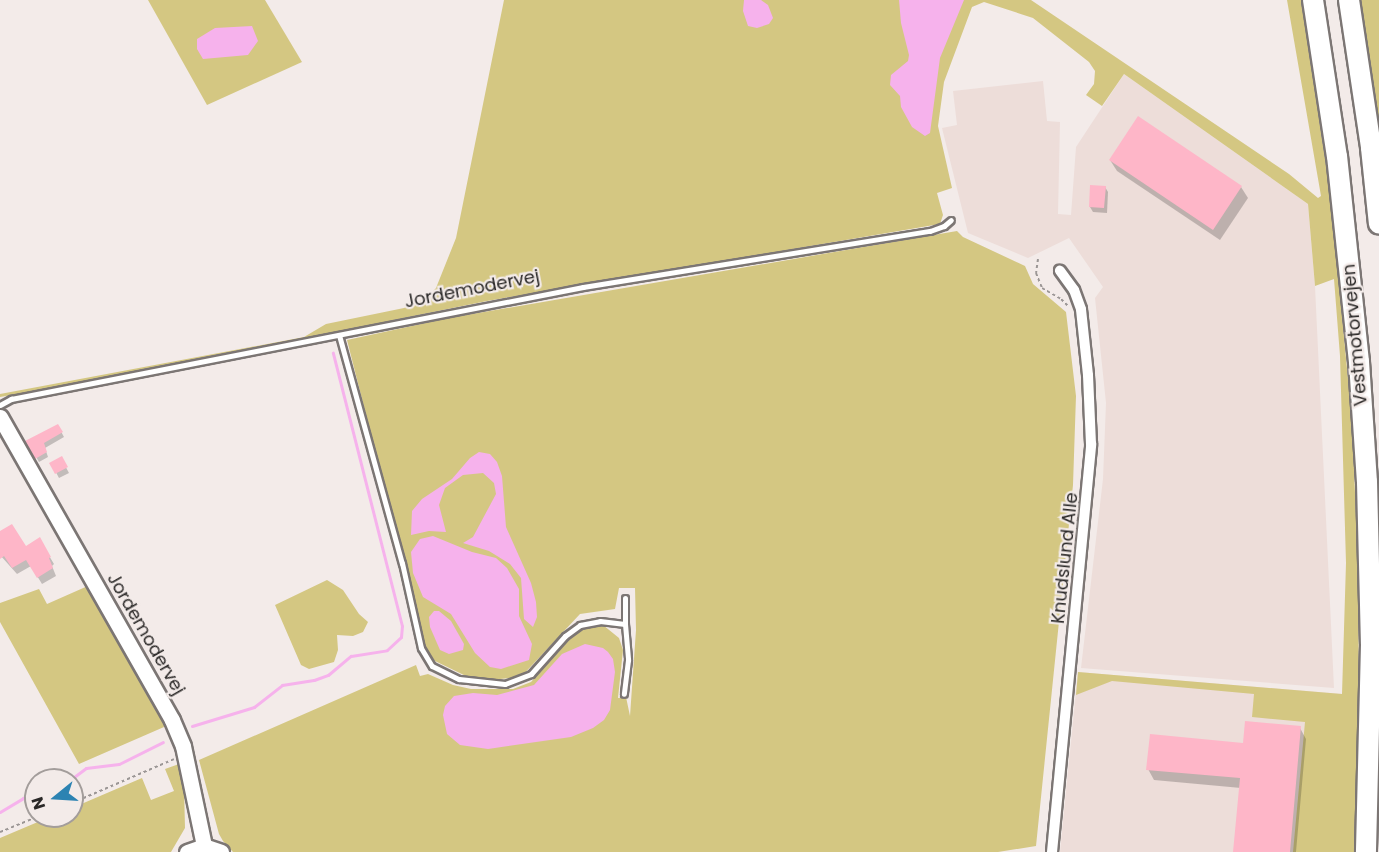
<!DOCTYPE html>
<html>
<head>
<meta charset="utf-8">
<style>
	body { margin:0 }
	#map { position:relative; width:1379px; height:852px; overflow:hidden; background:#f3ebe9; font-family:Poppins,sans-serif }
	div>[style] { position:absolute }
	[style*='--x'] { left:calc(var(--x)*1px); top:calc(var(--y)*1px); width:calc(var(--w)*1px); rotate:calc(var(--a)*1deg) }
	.built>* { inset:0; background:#edddd9 }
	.green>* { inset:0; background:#d4c782 }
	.water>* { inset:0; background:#f6b2ec }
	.shadow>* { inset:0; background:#0003 }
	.stream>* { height:3px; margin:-1.5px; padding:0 1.5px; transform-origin:1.5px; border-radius:1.5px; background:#f6b2ec }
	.building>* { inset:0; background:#feb6c8 }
	.path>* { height:2px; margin-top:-1px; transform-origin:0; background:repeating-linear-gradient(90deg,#9b9695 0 3px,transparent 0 6px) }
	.roads { filter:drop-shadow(2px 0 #7c7674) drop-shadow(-2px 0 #7c7674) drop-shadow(0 2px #7c7674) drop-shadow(0 -2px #7c7674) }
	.lane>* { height:5px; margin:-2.5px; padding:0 2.5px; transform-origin:2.5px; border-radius:2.5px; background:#fff }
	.street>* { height:10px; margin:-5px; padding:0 5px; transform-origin:5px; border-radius:5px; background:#fff }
	.secondary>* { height:15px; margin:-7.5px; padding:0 7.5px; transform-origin:7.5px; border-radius:7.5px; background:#fff }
	.highway>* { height:20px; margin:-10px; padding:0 10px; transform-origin:10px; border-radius:10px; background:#fff }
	span { translate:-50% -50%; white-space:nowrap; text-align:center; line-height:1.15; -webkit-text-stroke:4.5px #f3ebe9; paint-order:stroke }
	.street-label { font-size:18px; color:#2a2827 }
	.north { position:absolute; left:24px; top:768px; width:60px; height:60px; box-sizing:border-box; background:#f3ebe9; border:2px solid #a39d9b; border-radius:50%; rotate:252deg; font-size:16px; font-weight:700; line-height:24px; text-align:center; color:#2a2827 }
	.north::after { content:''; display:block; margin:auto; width:21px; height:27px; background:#2c83b2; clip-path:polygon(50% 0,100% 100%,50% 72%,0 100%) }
</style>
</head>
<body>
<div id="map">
	<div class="built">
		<i style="clip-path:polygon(1124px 74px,1308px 204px,1315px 286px,1334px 688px,1081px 668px,1103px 479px,1106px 403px,1095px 298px,1103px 287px,1069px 238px,1028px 258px,968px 233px,942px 128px,957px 125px,953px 91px,1043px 81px,1047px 121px,1060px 122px,1058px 214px,1071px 215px,1076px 147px)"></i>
		<i style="clip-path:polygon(1078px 672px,1342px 694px,1335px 852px,1060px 852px)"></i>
	</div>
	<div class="green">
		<i style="clip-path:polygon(148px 0,265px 0,302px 62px,207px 105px)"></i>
		<i style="clip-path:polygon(504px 0,1031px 0,1289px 174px,1318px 198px,1321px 196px,1287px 0,1301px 0,1331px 198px,1352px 422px,1358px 563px,1359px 695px,1354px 852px,1293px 852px,1305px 722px,1252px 717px,1254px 694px,1112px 681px,1076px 695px,1078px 672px,1342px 694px,1346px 563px,1340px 356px,1334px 279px,1315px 286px,1308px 204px,1124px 74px,1102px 106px,1086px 95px,1094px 84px,1095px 71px,1089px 62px,1033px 18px,984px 2px,972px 7px,944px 82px,938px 126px,952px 188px,937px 193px,943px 215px,940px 224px,487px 301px,89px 382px,0 397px,0 394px,304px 337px,326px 324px,404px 308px,427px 298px,436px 288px,456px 238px)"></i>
		<i style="clip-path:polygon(1360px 0,1379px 0,1379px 127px,1375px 95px)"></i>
		<i style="clip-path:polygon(957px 231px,963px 237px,1025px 266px,1033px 284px,1066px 312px,1076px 396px,1073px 485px,1036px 846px,998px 852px,233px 852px,223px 841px,219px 834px,199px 760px,416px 665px,420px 676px,428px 674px,453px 685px,471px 689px,513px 689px,531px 682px,578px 630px,590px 625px,603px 625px,619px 638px,623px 650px,618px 698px,626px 697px,630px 716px,636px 630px,635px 588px,619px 588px,615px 609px,580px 614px,521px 677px,490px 680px,468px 677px,435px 661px,426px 651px,347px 340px,449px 318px)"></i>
		<i style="clip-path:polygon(327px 580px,343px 590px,359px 614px,368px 622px,363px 632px,353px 636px,337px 635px,338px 650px,334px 662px,309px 669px,301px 665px,275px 605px)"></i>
		<i style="clip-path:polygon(90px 585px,163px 716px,164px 727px,79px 764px,0 622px,0 603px,39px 589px,47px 604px)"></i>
		<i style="clip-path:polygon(179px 764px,184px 787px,185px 828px,171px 852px,0 852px,0 838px,52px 816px,72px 816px,72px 808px,142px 778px,151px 800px,174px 791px,165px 769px)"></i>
	</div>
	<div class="water">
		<i style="clip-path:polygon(744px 0,761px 0,768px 5px,773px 18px,769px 24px,757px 28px,748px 26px,743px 11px)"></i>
		<i style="clip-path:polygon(899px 0,964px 0,940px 58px,930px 133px,925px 136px,912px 127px,901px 107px,900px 96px,890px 85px,891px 75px,908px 61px,909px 55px,901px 23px)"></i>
		<i style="clip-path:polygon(252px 26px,258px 41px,248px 55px,203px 59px,197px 49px,197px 39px,215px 28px)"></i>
		<i style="clip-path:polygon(479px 452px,490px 454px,497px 462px,502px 476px,506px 527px,531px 583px,536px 602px,537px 617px,533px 627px,524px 619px,521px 578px,510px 564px,489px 551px,463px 543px,473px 537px,496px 494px,494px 483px,483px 473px,463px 475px,445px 488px,439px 505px,446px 532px,429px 531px,411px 535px,412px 511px,422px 499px,452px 479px,470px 458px)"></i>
		<i style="clip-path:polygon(433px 536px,472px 552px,496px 558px,507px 568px,519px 589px,519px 616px,532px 644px,529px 660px,501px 669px,490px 667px,475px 653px,451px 614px,423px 597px,413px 573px,411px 552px,420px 539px)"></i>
		<i style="clip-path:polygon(434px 611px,439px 611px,451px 621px,464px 644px,463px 650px,449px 654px,440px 650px,430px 627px,429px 617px)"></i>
		<i style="clip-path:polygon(585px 644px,603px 648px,608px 652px,613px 659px,615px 672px,610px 710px,604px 720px,593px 728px,571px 737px,488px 749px,460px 745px,447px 734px,443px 715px,445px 706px,454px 696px,473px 693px,497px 695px,534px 685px,562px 654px)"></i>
	</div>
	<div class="shadow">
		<i style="clip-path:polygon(1138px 118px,1241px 187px,1248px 198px,1220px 240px,1117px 171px,1110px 160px)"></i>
		<i style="clip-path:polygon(1091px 186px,1105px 187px,1108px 192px,1107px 213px,1093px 212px,1090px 207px)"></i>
		<i style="clip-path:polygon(58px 426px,64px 437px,45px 448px,48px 457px,39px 462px,27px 441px)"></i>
		<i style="clip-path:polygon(61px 458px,69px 473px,59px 478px,51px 463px)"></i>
		<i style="clip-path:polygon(0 533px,25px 548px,39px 539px,54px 564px,52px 566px,56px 576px,42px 584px,31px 566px,17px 574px,0 555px)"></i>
		<i style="clip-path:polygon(1300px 728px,1306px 739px,1296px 852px,1235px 852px,1241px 788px,1154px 780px,1148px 769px)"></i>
	</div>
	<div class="stream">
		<i style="--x:192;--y:726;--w:65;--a:-17"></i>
		<i style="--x:254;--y:707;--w:36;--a:-38"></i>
		<i style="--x:282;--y:685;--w:32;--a:-9"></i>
		<i style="--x:314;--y:680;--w:15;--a:-20"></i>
		<i style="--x:328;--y:675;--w:30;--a:-40"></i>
		<i style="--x:351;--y:656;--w:36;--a:-9"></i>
		<i style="--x:387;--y:650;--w:19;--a:-43"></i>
		<i style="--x:401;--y:637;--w:11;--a:-85"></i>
		<i style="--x:402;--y:626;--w:282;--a:-104.2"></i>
		<i style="--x:70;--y:780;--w:20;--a:-37"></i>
		<i style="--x:86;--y:768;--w:33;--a:-7"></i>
		<i style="--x:119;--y:764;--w:49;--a:-26.6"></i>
		<i style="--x:0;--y:812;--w:27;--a:-31"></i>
		<i style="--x:23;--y:798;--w:14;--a:-17"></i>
	</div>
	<div class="building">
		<i style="clip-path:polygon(1138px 116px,1242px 186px,1213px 230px,1109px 160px)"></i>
		<i style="clip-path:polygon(1090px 185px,1106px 186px,1104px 208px,1089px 207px)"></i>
		<i style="clip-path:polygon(58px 424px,63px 432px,44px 443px,47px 452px,35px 459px,25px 441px)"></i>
		<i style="clip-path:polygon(62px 456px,68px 467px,55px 474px,49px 463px)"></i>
		<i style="clip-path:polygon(12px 524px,26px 546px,40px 537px,51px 557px,49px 558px,53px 568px,37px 578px,26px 560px,12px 568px,4px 556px,0 559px,0 531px)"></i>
		<i style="clip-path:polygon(1245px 721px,1301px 726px,1290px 852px,1233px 852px,1240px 778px,1146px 770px,1150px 734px,1243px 743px)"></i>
	</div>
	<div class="path">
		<i style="--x:1038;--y:259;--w:14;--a:98"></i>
		<i style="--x:1036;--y:273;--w:16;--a:68"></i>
		<i style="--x:1042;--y:288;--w:22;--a:30"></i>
		<i style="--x:1061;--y:299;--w:10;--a:45"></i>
		<i style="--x:72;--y:803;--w:111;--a:-23.3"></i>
		<i style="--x:0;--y:832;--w:42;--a:-22.3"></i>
	</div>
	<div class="roads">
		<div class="lane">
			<i style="--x:339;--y:335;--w:237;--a:74.6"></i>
			<i style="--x:402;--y:563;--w:87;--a:77.4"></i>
			<i style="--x:421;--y:648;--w:21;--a:59"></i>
			<i style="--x:432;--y:666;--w:30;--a:26"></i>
			<i style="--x:459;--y:679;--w:46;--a:6.2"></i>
			<i style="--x:505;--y:684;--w:28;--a:-21"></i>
			<i style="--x:531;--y:674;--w:51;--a:-48.2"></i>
			<i style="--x:565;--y:636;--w:19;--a:-36"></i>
			<i style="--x:580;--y:625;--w:20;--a:-11"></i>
			<i style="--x:600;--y:621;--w:25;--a:7"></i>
			<i style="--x:625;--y:624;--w:36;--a:85"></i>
			<i style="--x:628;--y:660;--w:34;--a:97"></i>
			<i style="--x:0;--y:405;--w:13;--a:-29"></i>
			<i style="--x:11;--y:399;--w:583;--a:-11.08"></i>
			<i style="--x:583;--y:287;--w:351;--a:-9.2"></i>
			<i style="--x:930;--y:231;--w:15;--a:-20"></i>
			<i style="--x:944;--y:226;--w:9;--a:-41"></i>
			<i style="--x:625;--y:624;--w:26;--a:-90"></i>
		</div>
		<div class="street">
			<i style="--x:1052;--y:852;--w:410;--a:-84.5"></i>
			<i style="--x:1091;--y:444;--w:69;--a:-92.5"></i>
			<i style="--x:1088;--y:375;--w:66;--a:-96.1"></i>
			<i style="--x:1081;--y:309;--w:20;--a:-110"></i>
			<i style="--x:1074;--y:290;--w:24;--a:-126"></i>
		</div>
		<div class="secondary">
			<i style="--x:0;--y:417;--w:348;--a:60.4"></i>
			<i style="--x:172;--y:720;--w:28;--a:67"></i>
			<i style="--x:183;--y:746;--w:102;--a:78.1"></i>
			<i style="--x:187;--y:852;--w:18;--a:-19"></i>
			<i style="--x:204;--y:846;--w:18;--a:19"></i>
		</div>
		<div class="highway">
			<i style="--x:1313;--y:0;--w:158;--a:81.3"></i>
			<i style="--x:1337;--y:156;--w:207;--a:83.9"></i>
			<i style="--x:1359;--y:362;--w:120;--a:86.2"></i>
			<i style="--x:1367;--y:482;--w:163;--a:88.6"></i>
			<i style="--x:1371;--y:645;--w:207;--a:91.4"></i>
			<i style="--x:1349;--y:0;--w:150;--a:81.5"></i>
			<i style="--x:1371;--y:148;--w:76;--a:84"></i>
		</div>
	</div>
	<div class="street-label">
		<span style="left:472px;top:289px;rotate:-11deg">Jordemodervej</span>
		<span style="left:1355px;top:335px;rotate:-95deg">Vestmotorvejen</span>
		<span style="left:1065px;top:558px;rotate:-84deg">Knudslund Alle</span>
		<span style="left:146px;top:634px;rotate:60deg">Jordemodervej</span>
	</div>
	<div class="north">N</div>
</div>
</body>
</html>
